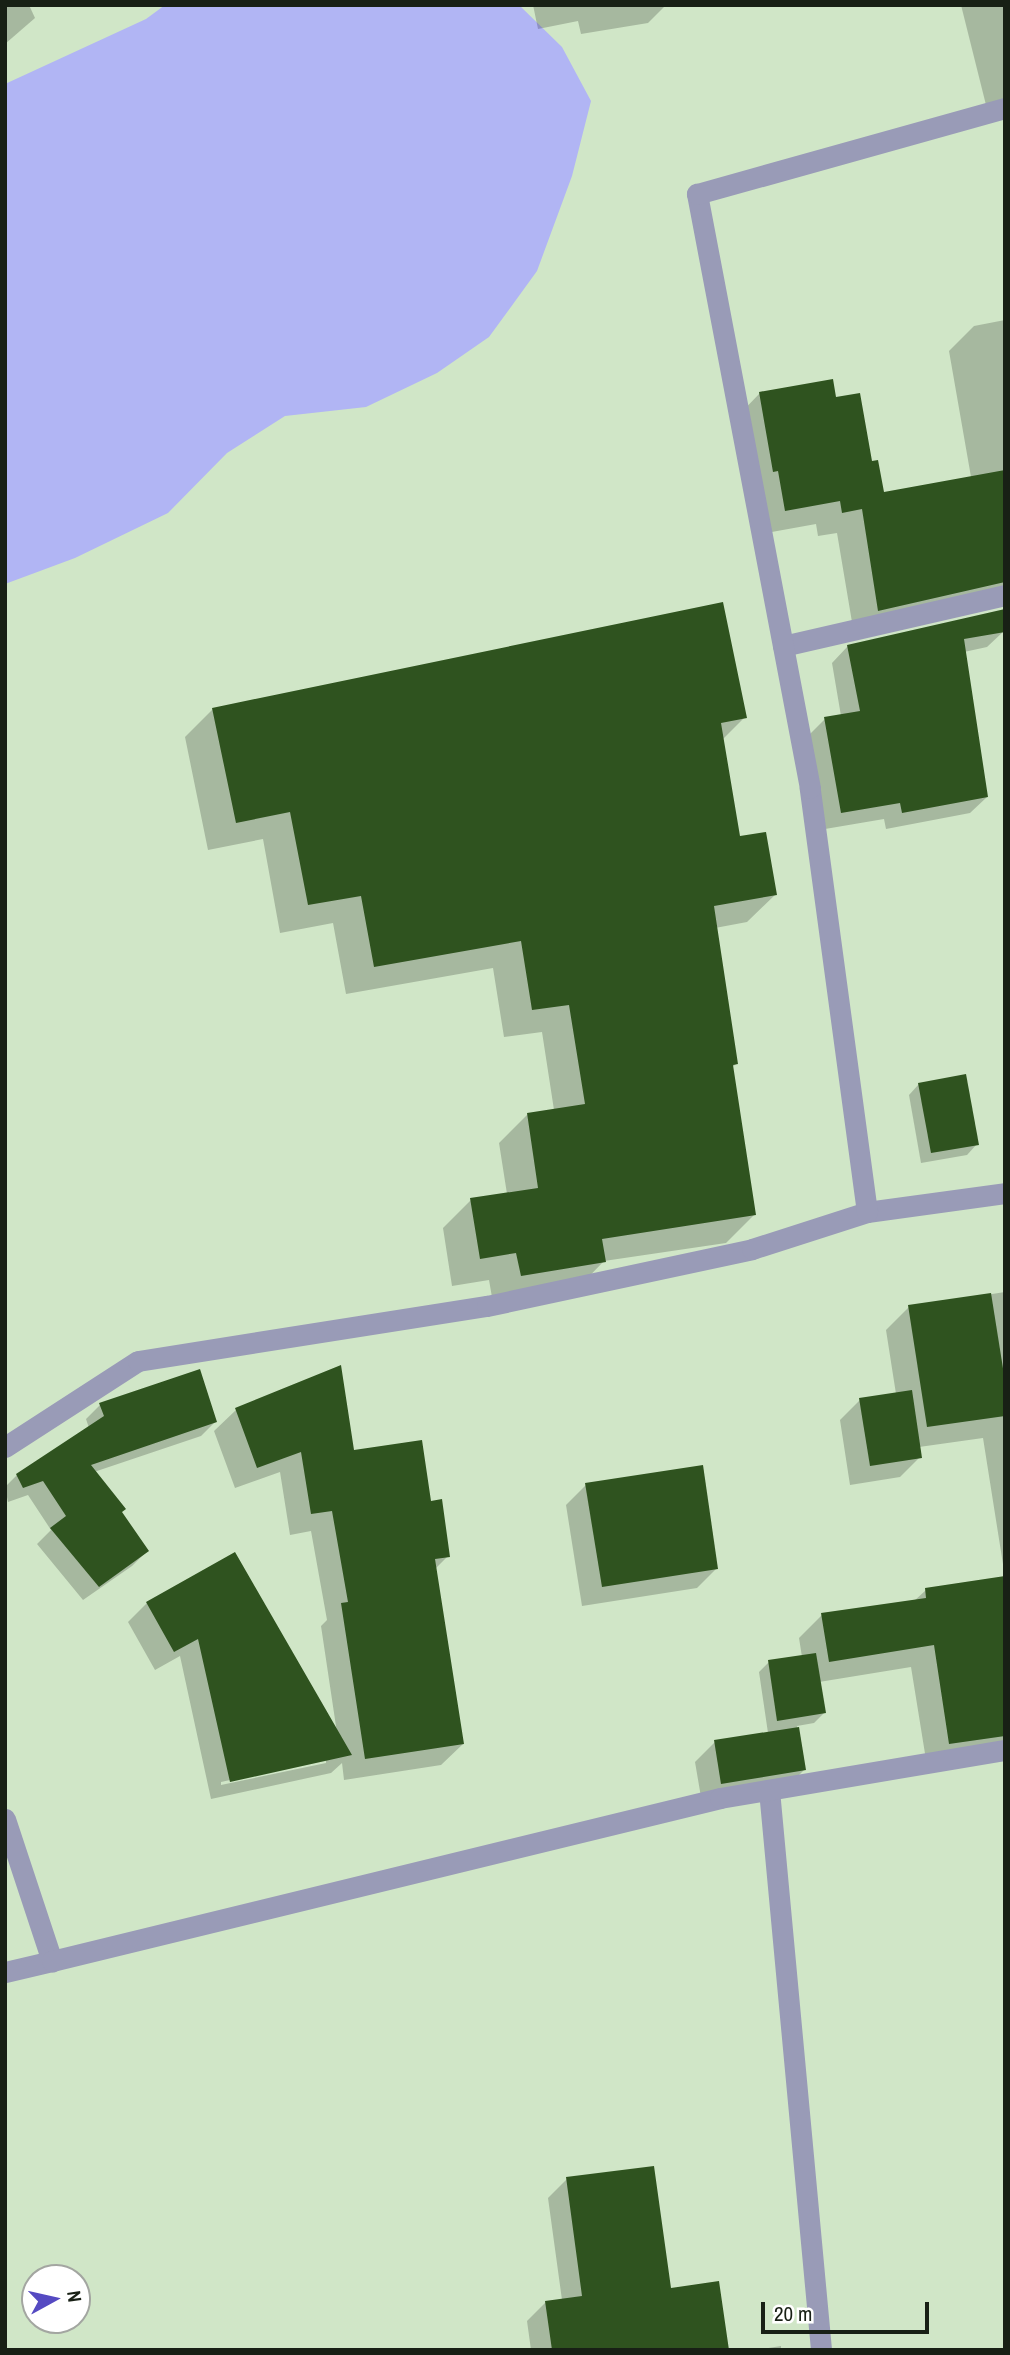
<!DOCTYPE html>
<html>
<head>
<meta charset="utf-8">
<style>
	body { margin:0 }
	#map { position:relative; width:1010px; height:2355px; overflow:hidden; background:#d0e6c7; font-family:"Archivo Narrow",sans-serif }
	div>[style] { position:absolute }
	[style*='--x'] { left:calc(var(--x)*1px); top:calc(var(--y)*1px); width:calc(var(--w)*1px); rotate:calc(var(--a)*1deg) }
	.water>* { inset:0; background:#b1b5f4 }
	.shadow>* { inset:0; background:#0003 }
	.building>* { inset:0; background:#2f531f }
	.minor>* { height:21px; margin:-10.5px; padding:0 10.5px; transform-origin:10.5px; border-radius:10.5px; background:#999bb7 }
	span { translate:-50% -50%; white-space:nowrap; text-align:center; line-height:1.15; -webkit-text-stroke:7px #fff; paint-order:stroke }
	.frame { position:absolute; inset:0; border:7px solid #182015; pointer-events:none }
	.north { position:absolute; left:21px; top:2264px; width:70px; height:70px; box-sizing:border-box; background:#fff; border:2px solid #a3a6a1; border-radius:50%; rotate:82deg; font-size:19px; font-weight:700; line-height:28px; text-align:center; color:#182015 }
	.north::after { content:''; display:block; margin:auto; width:24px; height:32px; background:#554ac2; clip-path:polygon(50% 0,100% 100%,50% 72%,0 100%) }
	.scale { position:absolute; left:761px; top:2302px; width:168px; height:32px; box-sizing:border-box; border:4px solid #182015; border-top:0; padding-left:9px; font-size:21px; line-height:24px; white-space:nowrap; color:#182015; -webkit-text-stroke:5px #fff; paint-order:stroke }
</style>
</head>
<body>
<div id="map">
	<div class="water">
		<i style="clip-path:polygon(165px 5px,519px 5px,562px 47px,591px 101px,572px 176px,537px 271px,489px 337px,437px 373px,366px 407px,285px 416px,227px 453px,168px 513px,75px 558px,5px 584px,5px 84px,146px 19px)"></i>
	</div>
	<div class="shadow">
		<i style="clip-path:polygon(5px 5px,29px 5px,35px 18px,5px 44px)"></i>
		<i style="clip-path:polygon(533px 5px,666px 5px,648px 23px,581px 34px,578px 21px,538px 29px)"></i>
		<i style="clip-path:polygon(961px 5px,1005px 5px,1005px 104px,987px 109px)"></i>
		<i style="clip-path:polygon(1005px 320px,1005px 606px,854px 634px,837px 533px,818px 536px,816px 524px,761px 534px,736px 418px,760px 393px,835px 399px,871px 463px,882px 494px,971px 477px,949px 351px,974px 326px)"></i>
		<i style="clip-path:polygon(1004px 631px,987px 647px,964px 652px,987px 797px,970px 813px,886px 829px,884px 819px,825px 829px,808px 736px,825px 719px,841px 716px,832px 663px,848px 646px)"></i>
		<i style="clip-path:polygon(213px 709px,745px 717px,722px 740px,739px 838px,776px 894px,747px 922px,715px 928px,736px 1064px,731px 1068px,754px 1215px,726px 1243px,604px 1261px,576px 1290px,493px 1303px,489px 1280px,452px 1286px,443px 1228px,471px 1200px,507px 1194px,499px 1143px,528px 1114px,554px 1110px,542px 1032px,504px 1037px,493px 968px,346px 994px,333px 923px,280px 933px,263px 839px,208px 850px,185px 737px)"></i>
		<i style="clip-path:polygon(919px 1084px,977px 1144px,967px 1155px,921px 1163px,909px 1095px)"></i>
		<i style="clip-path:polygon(1005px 1292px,1005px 1577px,983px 1438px,919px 1447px,920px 1457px,900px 1477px,850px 1485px,840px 1420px,860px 1400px,896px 1394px,886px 1330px,909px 1307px)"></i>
		<i style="clip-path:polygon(evenodd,339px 1368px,352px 1452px,430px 1503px,448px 1556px,435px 1569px,463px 1744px,441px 1765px,344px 1780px,342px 1763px,331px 1773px,211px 1799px,180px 1656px,155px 1670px,128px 1622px,147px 1603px,337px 1733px,321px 1626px,327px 1620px,311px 1531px,290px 1535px,280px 1472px,235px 1488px,214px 1431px,236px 1410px,339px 1368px,326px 1759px,326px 1763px,221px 1785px,221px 1782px,326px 1759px)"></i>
		<i style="clip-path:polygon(100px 1405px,215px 1422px,201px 1436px,94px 1472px,147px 1551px,132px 1566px,83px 1600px,37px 1544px,51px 1530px,28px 1495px,8px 1502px,5px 1487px,17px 1475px,89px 1428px,86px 1419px)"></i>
		<i style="clip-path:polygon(586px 1485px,717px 1568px,697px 1588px,582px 1606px,566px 1505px)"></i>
		<i style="clip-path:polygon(1005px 1578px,1005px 1754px,927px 1766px,911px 1667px,819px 1682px,824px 1713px,814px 1723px,797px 1726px,804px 1770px,784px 1790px,702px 1803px,695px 1762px,715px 1742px,768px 1733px,759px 1672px,769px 1662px,802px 1657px,799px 1638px,822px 1615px,913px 1602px,926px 1590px)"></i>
		<i style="clip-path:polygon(567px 2179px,670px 2290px,727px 2350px,531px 2350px,527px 2321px,546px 2302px,562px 2300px,548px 2198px)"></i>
		<i style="clip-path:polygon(781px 2346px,781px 2350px,755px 2350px)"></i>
	</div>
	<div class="building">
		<i style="clip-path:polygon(833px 379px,836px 397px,860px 393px,872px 461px,878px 460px,884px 492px,1005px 470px,1005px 582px,878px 611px,862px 509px,842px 513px,840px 501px,785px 511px,778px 471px,773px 472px,759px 392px)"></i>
		<i style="clip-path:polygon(723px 602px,747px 718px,721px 723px,740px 836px,766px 832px,777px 895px,714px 906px,738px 1064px,733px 1065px,756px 1215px,602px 1239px,606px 1262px,521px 1276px,516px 1253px,480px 1259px,470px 1198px,538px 1188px,527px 1113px,585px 1104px,569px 1005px,532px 1010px,521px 941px,374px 967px,361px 896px,308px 905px,290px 812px,236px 823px,212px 708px)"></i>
		<i style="clip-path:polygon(1005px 609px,1005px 632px,964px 639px,988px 797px,902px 813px,900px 803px,841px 813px,824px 717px,860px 711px,847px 645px)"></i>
		<i style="clip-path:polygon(966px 1074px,979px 1145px,931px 1153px,918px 1083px)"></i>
		<i style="clip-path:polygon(991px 1293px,1005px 1381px,1005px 1416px,927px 1427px,908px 1305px)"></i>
		<i style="clip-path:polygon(341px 1365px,354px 1450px,422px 1440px,431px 1501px,442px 1499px,450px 1557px,435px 1559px,464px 1744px,365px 1759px,341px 1603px,348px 1602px,332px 1511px,311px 1514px,301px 1452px,257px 1468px,235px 1408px)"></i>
		<i style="clip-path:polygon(200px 1369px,217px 1422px,91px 1465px,126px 1509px,122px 1512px,149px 1551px,99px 1587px,50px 1528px,66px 1516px,43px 1481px,23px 1488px,16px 1474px,104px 1416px,99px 1403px)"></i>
		<i style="clip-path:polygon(912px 1390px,922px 1458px,870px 1466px,859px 1398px)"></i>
		<i style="clip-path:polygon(703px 1465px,718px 1569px,602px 1587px,585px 1483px)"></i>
		<i style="clip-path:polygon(235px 1552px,352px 1755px,230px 1782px,198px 1639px,174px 1652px,146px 1602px)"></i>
		<i style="clip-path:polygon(1005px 1576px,1005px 1736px,949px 1744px,934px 1645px,829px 1662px,821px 1613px,926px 1598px,925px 1588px)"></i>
		<i style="clip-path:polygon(816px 1653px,826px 1713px,777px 1721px,768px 1660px)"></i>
		<i style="clip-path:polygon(799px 1727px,806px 1770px,721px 1784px,714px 1740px)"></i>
		<i style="clip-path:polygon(654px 2166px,671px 2288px,719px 2281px,729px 2350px,552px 2350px,545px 2301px,582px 2296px,566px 2177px)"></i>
	</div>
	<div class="minor">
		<i style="--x:783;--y:646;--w:228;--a:-12.9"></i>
		<i style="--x:867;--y:1212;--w:139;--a:-7.8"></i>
		<i style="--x:5;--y:1447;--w:158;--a:-32.9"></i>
		<i style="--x:138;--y:1361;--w:353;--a:-9"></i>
		<i style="--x:487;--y:1306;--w:271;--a:-12.1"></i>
		<i style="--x:752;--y:1249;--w:121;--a:-17.8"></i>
		<i style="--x:867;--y:1212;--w:428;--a:-97.7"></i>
		<i style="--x:810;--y:788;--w:605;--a:-100.77"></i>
		<i style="--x:697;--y:194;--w:320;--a:-15.6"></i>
		<i style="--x:769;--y:1790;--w:562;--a:84.69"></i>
		<i style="--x:5;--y:1819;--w:150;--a:71.7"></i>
		<i style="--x:52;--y:1961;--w:48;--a:166.8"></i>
		<i style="--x:52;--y:1961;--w:688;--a:-13.71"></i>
		<i style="--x:720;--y:1798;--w:289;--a:-9.6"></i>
	</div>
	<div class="frame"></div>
	<div class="north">N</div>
	<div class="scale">20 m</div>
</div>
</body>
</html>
